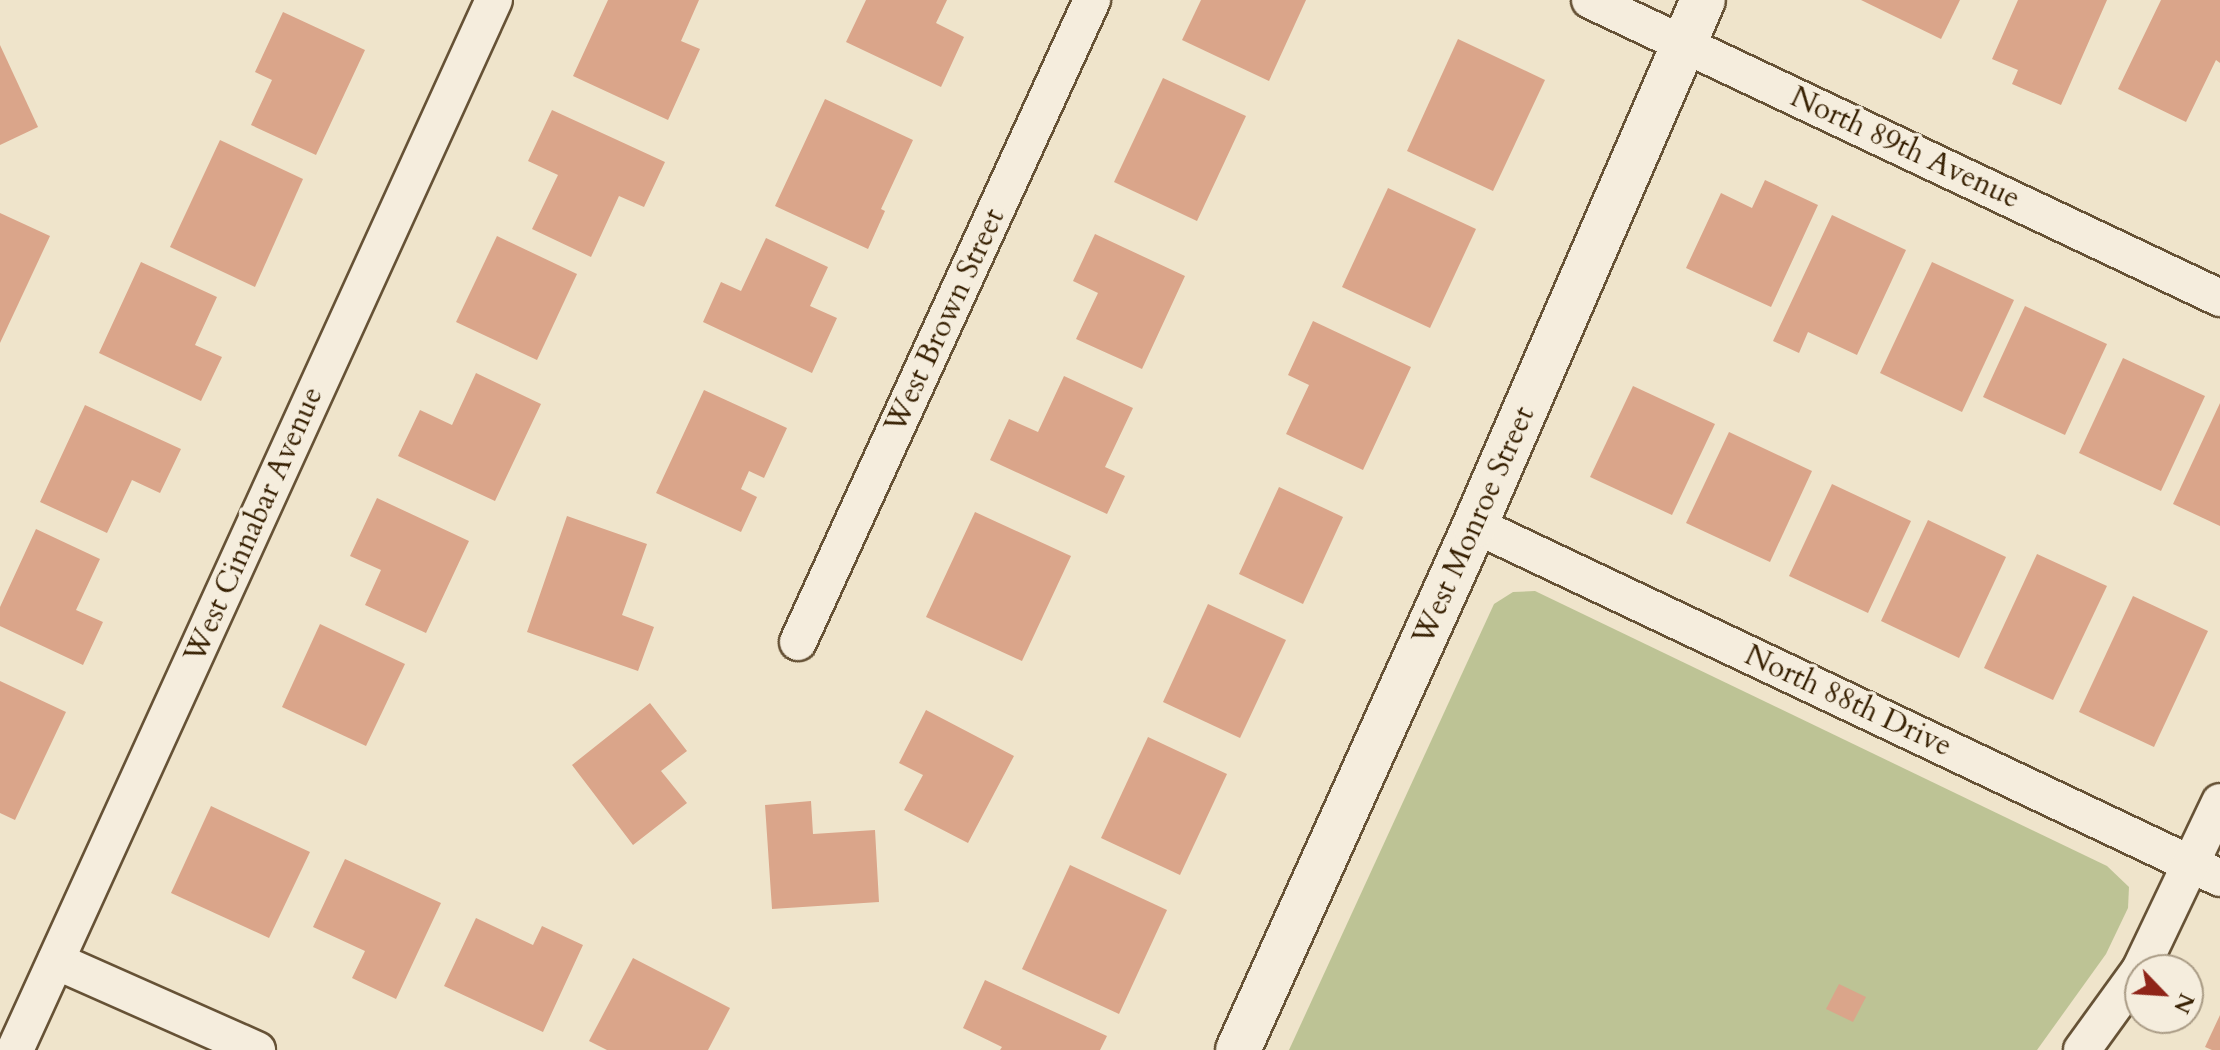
<!DOCTYPE html>
<html>
<head>
<meta charset="utf-8">
<style>
	body { margin:0 }
	#map { position:relative; width:2220px; height:1050px; overflow:hidden; background:#efe4cb; font-family:Cardo,serif }
	div>[style] { position:absolute }
	[style*='--x'] { left:calc(var(--x)*1px); top:calc(var(--y)*1px); width:calc(var(--w)*1px); rotate:calc(var(--a)*1deg) }
	.green>* { inset:0; background:#bdc395 }
	.building>* { inset:0; background:#daa58a }
	.roads { filter:drop-shadow(2px 0 #665236) drop-shadow(-2px 0 #665236) drop-shadow(0 2px #665236) drop-shadow(0 -2px #665236) }
	.minor>* { height:36px; margin:-18px; padding:0 18px; transform-origin:18px; border-radius:18px; background:#f5eddd }
	.tertiary>* { height:44px; margin:-22px; padding:0 22px; transform-origin:22px; border-radius:22px; background:#f5eddd }
	span { translate:-50% -50%; white-space:nowrap; text-align:center; line-height:1.15; -webkit-text-stroke:7px #f5eddd; paint-order:stroke }
	.street-label { font-size:30px; color:#392204 }
	.north { position:absolute; left:2124px; top:954px; width:80px; height:80px; box-sizing:border-box; background:#f5eddd; border:2px solid #aa9c86; border-radius:50%; rotate:115deg; font-size:22px; font-weight:700; line-height:32px; text-align:center; color:#392204 }
	.north::after { content:''; display:block; margin:auto; width:28px; height:36px; background:#8f2418; clip-path:polygon(50% 0,100% 100%,50% 72%,0 100%) }
</style>
</head>
<body>
<div id="map">
	<div class="green">
		<i style="clip-path:polygon(1535px 591px,2107px 866px,2129px 887px,2128px 908px,2106px 954px,2037px 1050px,1289px 1050px,1494px 604px,1513px 592px)"></i>
	</div>
	<div class="building">
		<i style="clip-path:polygon(608px 0,699px 0,681px 41px,700px 49px,668px 120px,573px 76px)"></i>
		<i style="clip-path:polygon(866px 0,947px 0,936px 23px,964px 37px,941px 87px,846px 42px)"></i>
		<i style="clip-path:polygon(1201px 0,1306px 0,1269px 81px,1182px 40px)"></i>
		<i style="clip-path:polygon(1861px 0,1960px 0,1941px 39px)"></i>
		<i style="clip-path:polygon(2018px 0,2107px 0,2061px 105px,2012px 84px,2018px 70px,1992px 59px)"></i>
		<i style="clip-path:polygon(2161px 0,2220px 0,2220px 63px,2216px 60px,2186px 122px,2118px 89px)"></i>
		<i style="clip-path:polygon(283px 12px,365px 50px,316px 155px,251px 125px,272px 80px,255px 72px)"></i>
		<i style="clip-path:polygon(1458px 39px,1545px 80px,1493px 191px,1407px 151px)"></i>
		<i style="clip-path:polygon(0 45px,38px 127px,0 145px)"></i>
		<i style="clip-path:polygon(1163px 78px,1246px 116px,1197px 221px,1114px 182px)"></i>
		<i style="clip-path:polygon(825px 99px,913px 140px,881px 209px,885px 211px,868px 249px,775px 206px)"></i>
		<i style="clip-path:polygon(552px 110px,665px 162px,644px 207px,619px 196px,591px 257px,532px 229px,558px 175px,528px 161px)"></i>
		<i style="clip-path:polygon(220px 140px,303px 179px,255px 287px,170px 247px)"></i>
		<i style="clip-path:polygon(1765px 180px,1818px 205px,1771px 307px,1686px 268px,1721px 193px,1752px 208px)"></i>
		<i style="clip-path:polygon(1388px 188px,1476px 229px,1430px 328px,1342px 287px)"></i>
		<i style="clip-path:polygon(0 213px,50px 236px,0 343px)"></i>
		<i style="clip-path:polygon(1832px 215px,1906px 250px,1857px 355px,1808px 332px,1799px 353px,1773px 341px)"></i>
		<i style="clip-path:polygon(1095px 234px,1185px 276px,1142px 369px,1076px 339px,1098px 293px,1073px 281px)"></i>
		<i style="clip-path:polygon(497px 236px,577px 274px,537px 360px,456px 322px)"></i>
		<i style="clip-path:polygon(766px 238px,828px 267px,810px 306px,837px 318px,812px 373px,703px 322px,721px 282px,741px 291px)"></i>
		<i style="clip-path:polygon(141px 262px,217px 297px,195px 345px,222px 357px,201px 401px,99px 353px)"></i>
		<i style="clip-path:polygon(1932px 262px,2014px 300px,1962px 412px,1880px 373px)"></i>
		<i style="clip-path:polygon(2025px 306px,2107px 344px,2065px 435px,1983px 397px)"></i>
		<i style="clip-path:polygon(1313px 321px,1411px 367px,1363px 470px,1286px 434px,1309px 385px,1288px 375px)"></i>
		<i style="clip-path:polygon(2123px 358px,2205px 396px,2161px 491px,2079px 453px)"></i>
		<i style="clip-path:polygon(476px 373px,541px 404px,495px 501px,398px 456px,420px 410px,452px 425px)"></i>
		<i style="clip-path:polygon(1064px 376px,1133px 408px,1105px 467px,1125px 476px,1107px 514px,990px 460px,1009px 419px,1038px 432px)"></i>
		<i style="clip-path:polygon(1633px 386px,1715px 424px,1672px 515px,1590px 477px)"></i>
		<i style="clip-path:polygon(704px 390px,787px 428px,764px 478px,749px 471px,741px 489px,757px 497px,741px 532px,656px 493px)"></i>
		<i style="clip-path:polygon(2220px 403px,2220px 526px,2173px 504px)"></i>
		<i style="clip-path:polygon(85px 405px,181px 449px,160px 493px,132px 480px,107px 533px,40px 502px)"></i>
		<i style="clip-path:polygon(1729px 432px,1812px 471px,1770px 562px,1686px 523px)"></i>
		<i style="clip-path:polygon(1832px 484px,1911px 521px,1868px 613px,1789px 576px)"></i>
		<i style="clip-path:polygon(1279px 487px,1343px 517px,1303px 604px,1239px 574px)"></i>
		<i style="clip-path:polygon(377px 498px,469px 541px,426px 633px,365px 605px,381px 570px,350px 556px)"></i>
		<i style="clip-path:polygon(975px 512px,1071px 556px,1022px 661px,926px 617px)"></i>
		<i style="clip-path:polygon(567px 516px,647px 544px,622px 615px,654px 627px,638px 671px,527px 632px)"></i>
		<i style="clip-path:polygon(1928px 520px,2006px 557px,1959px 658px,1881px 621px)"></i>
		<i style="clip-path:polygon(36px 529px,100px 559px,76px 610px,103px 622px,83px 665px,0 626px,0 607px)"></i>
		<i style="clip-path:polygon(2037px 554px,2107px 586px,2053px 700px,1984px 668px)"></i>
		<i style="clip-path:polygon(2133px 596px,2208px 631px,2154px 747px,2079px 712px)"></i>
		<i style="clip-path:polygon(1208px 604px,1286px 640px,1240px 738px,1163px 702px)"></i>
		<i style="clip-path:polygon(320px 624px,405px 664px,366px 746px,282px 707px)"></i>
		<i style="clip-path:polygon(0 681px,66px 712px,15px 820px,0 813px)"></i>
		<i style="clip-path:polygon(650px 703px,687px 751px,661px 771px,687px 803px,633px 845px,572px 765px)"></i>
		<i style="clip-path:polygon(926px 710px,1014px 756px,968px 843px,904px 810px,923px 775px,899px 763px)"></i>
		<i style="clip-path:polygon(1148px 737px,1227px 774px,1180px 875px,1101px 838px)"></i>
		<i style="clip-path:polygon(811px 801px,813px 834px,875px 830px,879px 902px,772px 909px,765px 805px)"></i>
		<i style="clip-path:polygon(211px 806px,310px 852px,269px 938px,171px 893px)"></i>
		<i style="clip-path:polygon(345px 859px,441px 903px,396px 999px,352px 978px,365px 951px,313px 927px)"></i>
		<i style="clip-path:polygon(1070px 865px,1167px 910px,1119px 1014px,1022px 969px)"></i>
		<i style="clip-path:polygon(476px 918px,533px 945px,542px 926px,583px 945px,543px 1032px,444px 986px)"></i>
		<i style="clip-path:polygon(633px 958px,730px 1008px,708px 1050px,607px 1050px,589px 1041px)"></i>
		<i style="clip-path:polygon(985px 980px,1107px 1036px,1100px 1050px,1000px 1050px,1002px 1047px,963px 1028px)"></i>
		<i style="clip-path:polygon(1839px 984px,1866px 997px,1853px 1022px,1826px 1009px)"></i>
		<i style="clip-path:polygon(2220px 1015px,2220px 1050px,2212px 1050px,2205px 1047px)"></i>
	</div>
	<div class="roads">
		<div class="minor">
			<i style="--x:1590;--y:0;--w:697;--a:25.31"></i>
			<i style="--x:1475;--y:525;--w:824;--a:25.35"></i>
			<i style="--x:798;--y:642;--w:706;--a:-65.39"></i>
			<i style="--x:56;--y:961;--w:220;--a:23.9"></i>
			<i style="--x:2140;--y:970;--w:186;--a:-64.5"></i>
			<i style="--x:15;--y:1050;--w:1154;--a:-65.48"></i>
			<i style="--x:2082;--y:1050;--w:99;--a:-54.1"></i>
		</div>
		<div class="tertiary">
			<i style="--x:1238;--y:1050;--w:576;--a:-65.7"></i>
			<i style="--x:1475;--y:525;--w:572;--a:-66.53"></i>
		</div>
	</div>
	<div class="street-label">
		<span style="left:1905px;top:148px;rotate:25deg">North 89th Avenue</span>
		<span style="left:945px;top:321px;rotate:-65deg">West Brown Street</span>
		<span style="left:254px;top:525px;rotate:-66deg">West Cinnabar Avenue</span>
		<span style="left:1474px;top:526px;rotate:-66deg">West Monroe Street</span>
		<span style="left:1848px;top:701px;rotate:25deg">North 88th Drive</span>
	</div>
	<div class="north">N</div>
</div>
</body>
</html>
